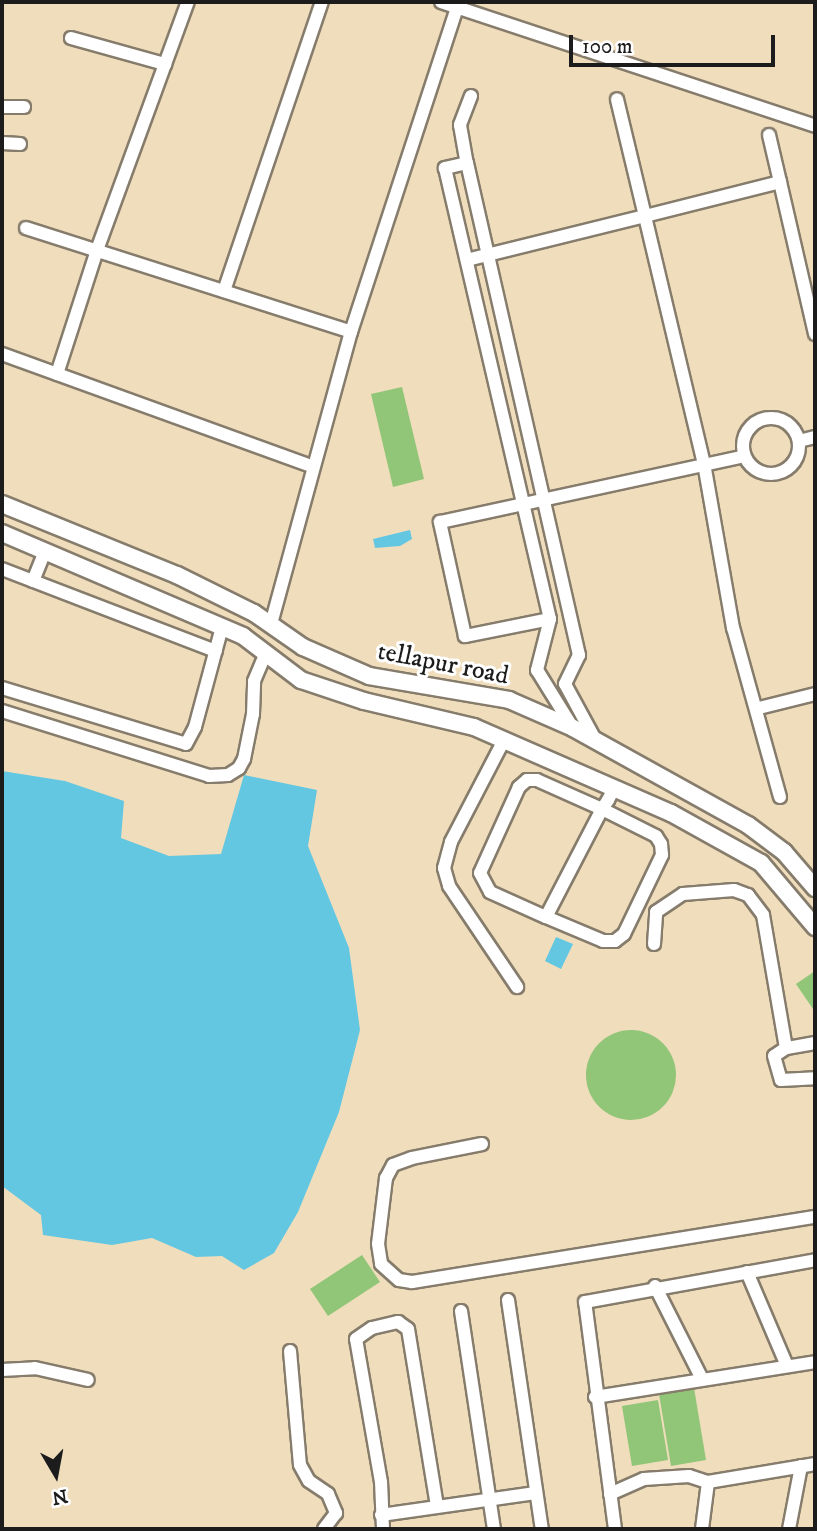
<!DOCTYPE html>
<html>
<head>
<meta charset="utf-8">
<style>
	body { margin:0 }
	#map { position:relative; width:817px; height:1531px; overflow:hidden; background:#f0ddbc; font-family:"IM FELL DW Pica",serif }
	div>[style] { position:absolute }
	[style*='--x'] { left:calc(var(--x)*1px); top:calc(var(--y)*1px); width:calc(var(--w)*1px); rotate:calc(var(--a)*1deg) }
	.green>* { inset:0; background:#91c577 }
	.round { border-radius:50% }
	.water>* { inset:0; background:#64c7e2 }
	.roads { filter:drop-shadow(2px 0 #867c6c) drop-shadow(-2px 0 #867c6c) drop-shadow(0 2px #867c6c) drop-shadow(0 -2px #867c6c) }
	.minor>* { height:12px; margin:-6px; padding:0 6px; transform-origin:6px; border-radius:6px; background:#fff }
	.minor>.ring { margin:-6px; padding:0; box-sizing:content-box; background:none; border:12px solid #fff; border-radius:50% }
	.tertiary>* { height:16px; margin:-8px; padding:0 8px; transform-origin:8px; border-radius:8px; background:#fff }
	span { translate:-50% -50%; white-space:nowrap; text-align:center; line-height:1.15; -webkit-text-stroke:6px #fff; paint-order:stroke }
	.street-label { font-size:26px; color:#1c1c1c }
	.frame { position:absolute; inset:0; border:4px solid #1c1c1c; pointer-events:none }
	.north { position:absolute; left:21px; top:1440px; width:70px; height:70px; -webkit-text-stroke:5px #fff; paint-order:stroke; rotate:170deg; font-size:19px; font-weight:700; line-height:28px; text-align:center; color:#1c1c1c }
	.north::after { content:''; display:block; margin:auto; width:24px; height:32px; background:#1c1c1c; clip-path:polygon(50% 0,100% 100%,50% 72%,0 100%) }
	.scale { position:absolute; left:569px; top:35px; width:206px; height:32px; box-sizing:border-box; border:4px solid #1c1c1c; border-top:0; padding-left:9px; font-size:21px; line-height:24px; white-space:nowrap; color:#1c1c1c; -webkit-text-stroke:5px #fff; paint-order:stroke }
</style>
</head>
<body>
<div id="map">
	<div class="green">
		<i style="clip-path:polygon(402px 387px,424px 479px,393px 487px,371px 394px)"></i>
		<i style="clip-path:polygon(815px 971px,815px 1012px,796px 984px)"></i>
		<i class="round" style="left:586px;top:1030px;width:90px;height:90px"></i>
		<i style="clip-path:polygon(362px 1255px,380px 1282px,328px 1316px,310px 1289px)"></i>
		<i style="clip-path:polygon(694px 1388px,706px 1460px,671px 1466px,659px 1394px)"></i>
		<i style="clip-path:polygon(658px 1400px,668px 1460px,632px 1466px,622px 1406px)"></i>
	</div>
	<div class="water">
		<i style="clip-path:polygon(410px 530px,412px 539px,400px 546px,375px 548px,373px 539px)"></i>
		<i style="clip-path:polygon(2px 771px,65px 781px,124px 801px,121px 838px,169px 856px,221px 854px,244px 775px,317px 790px,308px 846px,349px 948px,360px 1030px,339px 1112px,298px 1212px,274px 1253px,244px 1270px,222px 1256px,196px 1257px,152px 1238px,112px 1245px,43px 1235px,41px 1215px,2px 1186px)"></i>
		<i style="clip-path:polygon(556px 937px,573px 944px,561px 969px,545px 961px)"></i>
	</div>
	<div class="roads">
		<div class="minor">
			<i style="--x:441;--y:2;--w:394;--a:18.3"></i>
			<i style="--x:71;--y:38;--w:98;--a:15.5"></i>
			<i style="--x:471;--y:96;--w:31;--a:111"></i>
			<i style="--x:460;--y:125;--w:39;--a:80"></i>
			<i style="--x:467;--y:163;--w:505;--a:77.18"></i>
			<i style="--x:579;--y:655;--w:32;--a:116"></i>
			<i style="--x:565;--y:684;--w:65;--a:61.5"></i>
			<i style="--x:2;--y:107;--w:22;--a:0"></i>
			<i style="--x:769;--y:135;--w:48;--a:76.8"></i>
			<i style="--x:2;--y:143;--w:18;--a:3"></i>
			<i style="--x:467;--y:163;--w:23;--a:167"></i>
			<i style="--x:445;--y:168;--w:463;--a:76.9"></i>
			<i style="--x:550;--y:619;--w:53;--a:104.3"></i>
			<i style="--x:537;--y:670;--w:68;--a:58.2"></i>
			<i style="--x:26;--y:228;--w:341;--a:17.7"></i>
			<i style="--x:467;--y:260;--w:183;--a:-13.9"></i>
			<i style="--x:645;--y:216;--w:120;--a:-103.5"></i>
			<i style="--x:224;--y:291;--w:305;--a:-71.3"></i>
			<i style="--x:2;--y:354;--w:329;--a:19.9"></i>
			<i style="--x:57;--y:374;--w:130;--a:-72.1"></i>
			<i style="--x:97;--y:250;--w:264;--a:-69.9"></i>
			<i class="ring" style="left:743px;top:418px;width:44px;height:44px"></i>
			<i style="--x:799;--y:441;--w:16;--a:-14"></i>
			<i style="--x:2;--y:569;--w:229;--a:21"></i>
			<i style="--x:33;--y:581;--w:32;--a:-68"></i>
			<i style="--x:550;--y:619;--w:87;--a:168.7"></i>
			<i style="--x:465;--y:636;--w:117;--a:-102.4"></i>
			<i style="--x:440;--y:522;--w:311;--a:-12.2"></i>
			<i style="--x:271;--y:624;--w:303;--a:-74.7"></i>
			<i style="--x:351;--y:332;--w:347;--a:-71.9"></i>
			<i style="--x:2;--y:688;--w:192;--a:16.9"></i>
			<i style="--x:186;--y:744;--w:19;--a:-62"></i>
			<i style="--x:195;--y:727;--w:104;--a:-74.9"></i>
			<i style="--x:759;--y:708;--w:58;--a:-14"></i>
			<i style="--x:2;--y:711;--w:217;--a:17.4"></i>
			<i style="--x:209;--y:776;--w:19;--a:-3"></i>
			<i style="--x:228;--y:775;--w:13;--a:-32"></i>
			<i style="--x:239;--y:768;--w:10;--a:-61"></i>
			<i style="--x:244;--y:759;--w:46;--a:-78.7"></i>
			<i style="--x:253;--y:714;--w:33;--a:-88"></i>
			<i style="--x:254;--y:681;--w:30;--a:-67"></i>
			<i style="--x:504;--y:740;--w:115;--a:117.5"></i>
			<i style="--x:451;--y:842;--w:27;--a:105"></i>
			<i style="--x:444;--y:868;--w:19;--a:74"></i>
			<i style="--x:449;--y:886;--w:122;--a:56"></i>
			<i style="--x:780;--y:797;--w:175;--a:-105.5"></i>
			<i style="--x:733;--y:628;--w:167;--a:-100"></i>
			<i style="--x:704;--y:464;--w:255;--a:-103.4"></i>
			<i style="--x:645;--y:216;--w:139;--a:-14.1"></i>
			<i style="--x:780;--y:182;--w:156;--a:77"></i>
			<i style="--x:546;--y:917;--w:62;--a:22.8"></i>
			<i style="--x:603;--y:941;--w:12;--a:0"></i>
			<i style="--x:615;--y:941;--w:11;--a:-38"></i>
			<i style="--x:624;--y:934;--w:88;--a:-64.3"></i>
			<i style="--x:662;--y:855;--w:11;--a:-95"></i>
			<i style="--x:661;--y:844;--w:9;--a:-122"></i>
			<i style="--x:656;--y:836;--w:60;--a:-153.4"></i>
			<i style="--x:602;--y:809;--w:71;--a:-156"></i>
			<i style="--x:537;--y:780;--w:10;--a:180"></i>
			<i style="--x:527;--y:780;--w:11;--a:139"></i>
			<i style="--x:519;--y:787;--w:94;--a:114.4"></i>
			<i style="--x:480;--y:873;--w:21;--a:62"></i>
			<i style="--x:490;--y:892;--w:61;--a:24.1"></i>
			<i style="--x:546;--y:917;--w:122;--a:-62.6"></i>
			<i style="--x:602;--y:809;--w:11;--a:-56"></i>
			<i style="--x:608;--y:800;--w:13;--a:-63"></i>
			<i style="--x:654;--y:944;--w:32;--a:-86"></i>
			<i style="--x:656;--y:912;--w:32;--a:-34"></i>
			<i style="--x:683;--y:894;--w:51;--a:-4.5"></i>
			<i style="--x:734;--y:890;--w:15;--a:20"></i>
			<i style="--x:748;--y:895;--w:25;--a:53"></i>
			<i style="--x:763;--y:915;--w:135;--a:80.2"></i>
			<i style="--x:815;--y:1043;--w:29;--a:170"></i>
			<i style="--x:786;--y:1048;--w:14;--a:146"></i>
			<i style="--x:774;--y:1056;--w:25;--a:74"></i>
			<i style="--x:781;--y:1080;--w:34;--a:-3"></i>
			<i style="--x:482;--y:1144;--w:71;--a:168.7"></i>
			<i style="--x:412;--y:1158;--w:20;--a:160"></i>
			<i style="--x:393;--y:1165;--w:15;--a:118"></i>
			<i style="--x:386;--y:1178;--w:66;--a:96.9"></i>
			<i style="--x:378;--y:1244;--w:20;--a:81"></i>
			<i style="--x:381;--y:1264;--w:24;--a:42"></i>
			<i style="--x:399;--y:1280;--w:13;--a:9"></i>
			<i style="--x:412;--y:1282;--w:408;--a:-9.2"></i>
			<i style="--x:747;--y:1272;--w:102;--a:66.9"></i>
			<i style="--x:655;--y:1286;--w:104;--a:63.2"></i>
			<i style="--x:508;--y:1300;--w:232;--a:81.6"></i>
			<i style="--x:461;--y:1311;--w:220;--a:81.4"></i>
			<i style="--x:290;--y:1351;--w:114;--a:85"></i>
			<i style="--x:300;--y:1465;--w:18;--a:61"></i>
			<i style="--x:309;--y:1481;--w:23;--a:34"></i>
			<i style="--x:328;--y:1494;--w:21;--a:67"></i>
			<i style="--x:336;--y:1513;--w:20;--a:127"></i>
			<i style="--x:2;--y:1370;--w:33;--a:-3"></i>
			<i style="--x:35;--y:1368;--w:54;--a:12.8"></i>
			<i style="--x:595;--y:1397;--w:223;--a:-9"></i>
			<i style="--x:610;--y:1494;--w:37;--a:-24"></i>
			<i style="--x:644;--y:1479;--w:45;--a:-3.8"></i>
			<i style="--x:689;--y:1476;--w:20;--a:18"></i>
			<i style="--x:708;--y:1482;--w:109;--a:-9.5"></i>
			<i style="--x:381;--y:1515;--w:156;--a:-8.1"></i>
			<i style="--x:383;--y:1529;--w:47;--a:-92.4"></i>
			<i style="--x:381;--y:1482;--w:145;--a:-99.9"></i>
			<i style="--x:356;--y:1339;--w:19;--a:-35"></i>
			<i style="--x:372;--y:1328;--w:27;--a:-13"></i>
			<i style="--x:398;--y:1322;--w:12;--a:35"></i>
			<i style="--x:408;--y:1329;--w:179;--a:80.7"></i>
			<i style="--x:615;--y:1529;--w:229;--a:-97.5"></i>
			<i style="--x:585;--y:1302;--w:234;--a:-10.3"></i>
			<i style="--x:702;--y:1529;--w:47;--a:-82.7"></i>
			<i style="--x:789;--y:1529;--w:64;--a:-79.2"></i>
		</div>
		<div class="tertiary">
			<i style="--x:2;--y:504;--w:189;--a:22.1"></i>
			<i style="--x:177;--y:575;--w:86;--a:26.3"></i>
			<i style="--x:254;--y:613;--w:60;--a:34.8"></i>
			<i style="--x:303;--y:647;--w:72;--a:23.7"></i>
			<i style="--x:369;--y:676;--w:142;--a:9.7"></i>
			<i style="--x:509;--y:700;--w:70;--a:23.6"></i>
			<i style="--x:573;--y:728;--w:200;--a:29"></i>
			<i style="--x:748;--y:825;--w:45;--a:36.9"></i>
			<i style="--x:784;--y:852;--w:48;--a:49.3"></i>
			<i style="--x:2;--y:533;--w:262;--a:23.1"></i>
			<i style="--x:243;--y:636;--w:73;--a:37.2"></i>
			<i style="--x:301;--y:680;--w:66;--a:18.4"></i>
			<i style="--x:364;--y:701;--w:113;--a:13.3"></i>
			<i style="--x:474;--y:727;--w:215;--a:23.6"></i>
			<i style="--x:671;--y:813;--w:103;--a:29.1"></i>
			<i style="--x:761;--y:863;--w:84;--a:49.8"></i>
		</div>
	</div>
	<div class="street-label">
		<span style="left:443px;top:664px;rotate:11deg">tellapur road</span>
	</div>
	<div class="frame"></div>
	<div class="north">N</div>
	<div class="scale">100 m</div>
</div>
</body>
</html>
